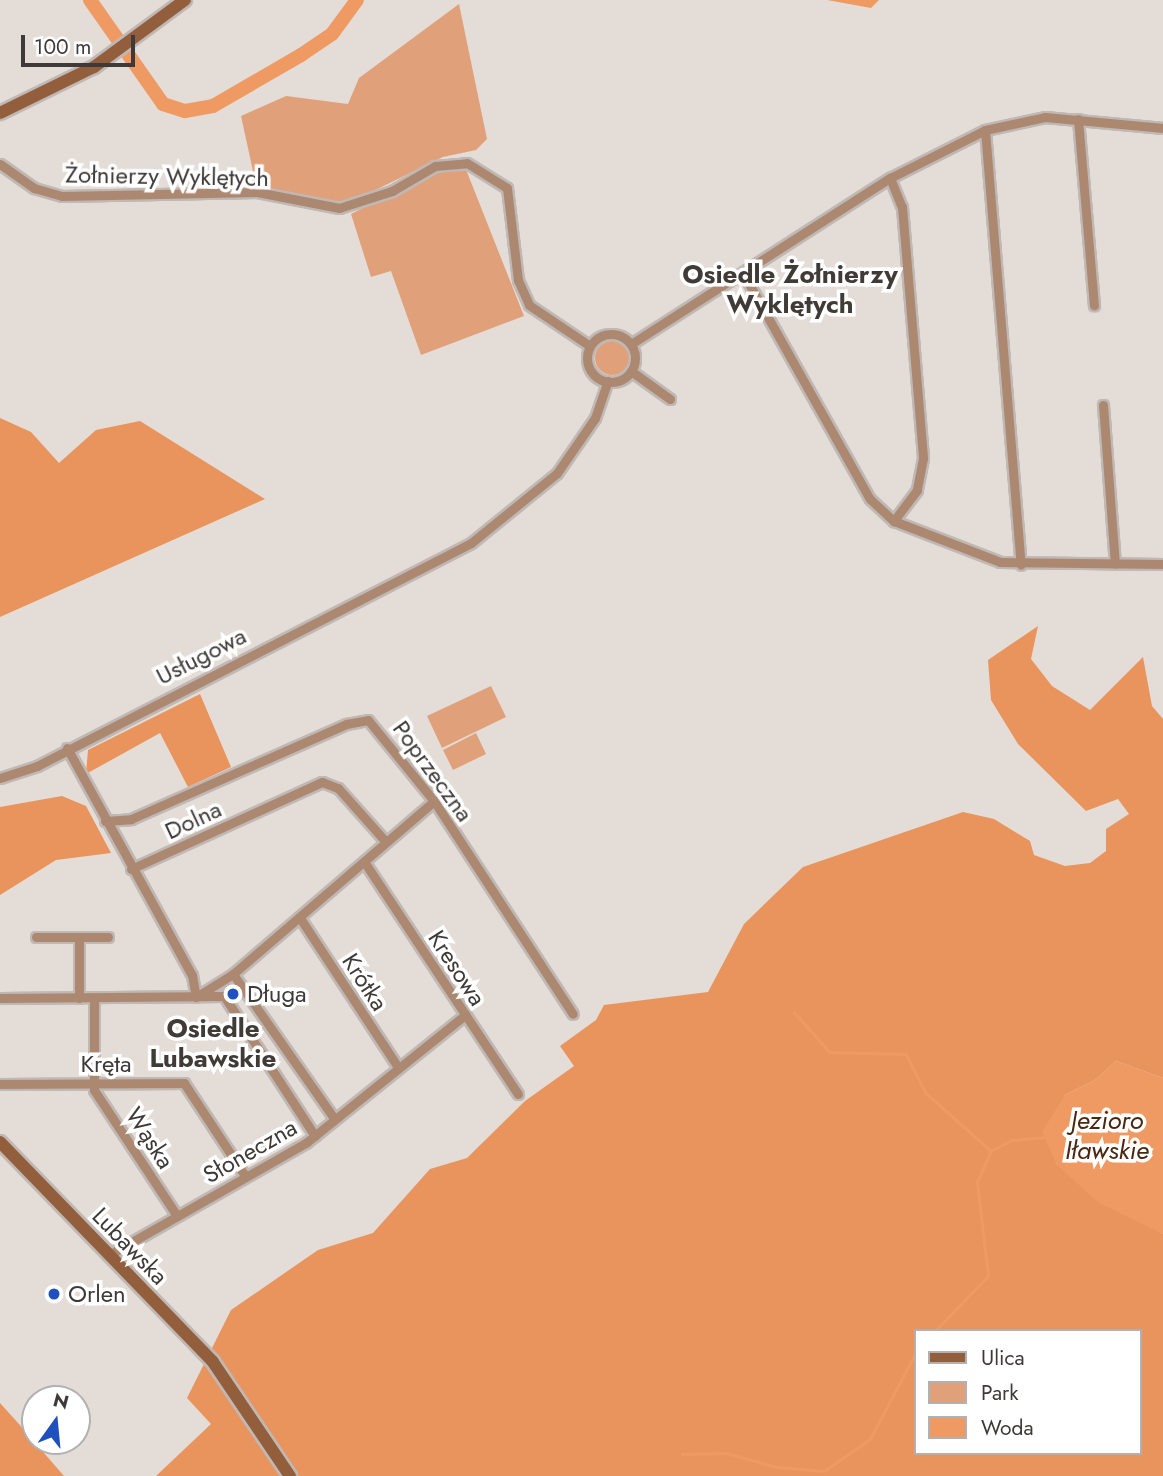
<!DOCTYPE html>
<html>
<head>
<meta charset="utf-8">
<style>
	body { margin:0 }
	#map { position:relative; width:1163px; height:1476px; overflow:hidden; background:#e4dcd7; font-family:Jost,sans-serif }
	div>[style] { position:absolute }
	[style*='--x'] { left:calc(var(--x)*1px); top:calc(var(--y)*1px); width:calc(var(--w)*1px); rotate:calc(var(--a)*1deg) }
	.green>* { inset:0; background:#e0a17a }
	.round { border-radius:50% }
	.forest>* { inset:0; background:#e9945d }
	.water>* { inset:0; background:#ef9a62 }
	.stream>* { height:2.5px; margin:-1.25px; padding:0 1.25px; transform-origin:1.25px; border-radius:1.25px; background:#ef9a62 }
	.river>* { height:14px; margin:-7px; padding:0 7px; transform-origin:7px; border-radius:7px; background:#ef9a62 }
	.roads { filter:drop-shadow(2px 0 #bfb8b4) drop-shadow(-2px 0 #bfb8b4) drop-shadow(0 2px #bfb8b4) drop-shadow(0 -2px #bfb8b4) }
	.street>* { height:9px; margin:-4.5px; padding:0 4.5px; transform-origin:4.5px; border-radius:4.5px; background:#ad8871 }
	.street>.ring { margin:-4.5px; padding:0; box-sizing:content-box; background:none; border:9px solid #ad8871; border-radius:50% }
	.secondary>* { height:12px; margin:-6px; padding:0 6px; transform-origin:6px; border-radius:6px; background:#935e3c }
	.dots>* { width:19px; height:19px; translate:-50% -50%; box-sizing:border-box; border:4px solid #fff; border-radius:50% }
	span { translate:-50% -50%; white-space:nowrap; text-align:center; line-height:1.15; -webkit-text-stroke:7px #fff; paint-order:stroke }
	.street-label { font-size:24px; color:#3e3a39 }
	.poi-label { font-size:24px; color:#3e3a39 }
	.left { translate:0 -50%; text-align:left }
	.neighbourhood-label { font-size:26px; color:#413b37; font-weight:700 }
	.water-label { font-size:26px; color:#4b2911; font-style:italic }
	.legend { position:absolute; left:914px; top:1329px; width:228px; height:126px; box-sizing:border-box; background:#fff; border:2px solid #b2b0b0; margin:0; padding:9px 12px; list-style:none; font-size:21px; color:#3e3a39 }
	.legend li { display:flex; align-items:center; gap:14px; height:35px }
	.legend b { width:35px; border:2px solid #b2b0b0 }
	.north { position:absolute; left:21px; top:1385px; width:70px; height:70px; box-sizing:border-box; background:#fff; border:2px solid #b2b0b0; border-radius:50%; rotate:15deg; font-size:19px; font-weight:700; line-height:28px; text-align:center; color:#3e3a39 }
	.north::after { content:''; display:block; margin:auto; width:24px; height:32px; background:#1e51be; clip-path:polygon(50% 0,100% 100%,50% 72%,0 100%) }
	.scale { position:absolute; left:21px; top:35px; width:114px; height:32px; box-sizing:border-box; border:4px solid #3e3a39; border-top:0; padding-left:9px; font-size:21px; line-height:24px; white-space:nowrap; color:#3e3a39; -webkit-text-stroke:5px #fff; paint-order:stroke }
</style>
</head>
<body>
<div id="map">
	<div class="green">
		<i style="clip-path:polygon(459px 4px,487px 139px,476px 150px,443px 157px,359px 198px,330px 203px,256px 185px,241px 116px,286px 96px,348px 104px,359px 78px)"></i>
		<i style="clip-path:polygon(444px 167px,465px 167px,524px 316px,421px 355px,391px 271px,371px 277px,351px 214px)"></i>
		<i class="round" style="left:595px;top:341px;width:34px;height:34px"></i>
		<i style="clip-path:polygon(491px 686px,506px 717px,442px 748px,427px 716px)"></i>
		<i style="clip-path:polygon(476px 733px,486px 754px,453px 770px,443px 750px)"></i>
	</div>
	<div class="forest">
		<i style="clip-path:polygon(0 418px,31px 432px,59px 463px,96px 430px,140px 421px,265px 499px,0 617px)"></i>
		<i style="clip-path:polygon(evenodd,1038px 626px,1031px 659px,1052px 686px,1090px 710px,1143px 657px,1152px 706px,1163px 719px,1163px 1078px,1116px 1061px,1095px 1080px,1065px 1095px,1048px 1137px,1057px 1165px,1163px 1234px,1163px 1476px,156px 1476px,211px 1424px,187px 1398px,231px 1310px,318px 1250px,373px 1233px,430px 1169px,467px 1158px,525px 1101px,574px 1066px,560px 1046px,596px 1020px,604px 1005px,708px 992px,744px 924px,803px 867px,963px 812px,994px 819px,1030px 841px,1034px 855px,1065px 866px,1090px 863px,1106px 851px,1106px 829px,1129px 814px,1118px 799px,1086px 811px,1018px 744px,991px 700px,988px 660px,1038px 626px,916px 1331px,1140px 1331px,1140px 1453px,916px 1453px,916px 1331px)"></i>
		<i style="clip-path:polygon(200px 694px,231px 767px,188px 787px,160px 733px,86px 774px,88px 750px)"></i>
		<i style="clip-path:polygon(62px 796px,86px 806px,111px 853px,56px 860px,0 895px,0 807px)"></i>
		<i style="clip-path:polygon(0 1403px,18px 1423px,64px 1476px,0 1476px)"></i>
	</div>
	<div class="water">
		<i style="clip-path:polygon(827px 0,879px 0,871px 8px)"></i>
		<i style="clip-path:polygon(1116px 1061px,1163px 1078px,1163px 1234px,1099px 1203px,1057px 1165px,1042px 1132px,1065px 1095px,1095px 1080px)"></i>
	</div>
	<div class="stream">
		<i style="--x:794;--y:1012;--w:54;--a:48"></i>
		<i style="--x:830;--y:1052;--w:76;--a:1.5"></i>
		<i style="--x:906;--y:1054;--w:44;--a:62.9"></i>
		<i style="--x:926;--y:1093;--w:87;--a:41.7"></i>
		<i style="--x:991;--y:1151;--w:24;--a:-28"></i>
		<i style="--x:1012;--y:1140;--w:36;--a:-5"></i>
		<i style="--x:935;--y:1331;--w:76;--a:-46.1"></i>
		<i style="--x:988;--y:1276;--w:95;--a:-96.7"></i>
		<i style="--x:977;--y:1182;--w:34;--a:-66"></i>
		<i style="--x:682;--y:1454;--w:45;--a:-1.3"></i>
		<i style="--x:727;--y:1453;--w:51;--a:15.9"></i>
		<i style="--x:776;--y:1467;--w:48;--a:4.8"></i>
		<i style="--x:824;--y:1471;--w:56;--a:-34.8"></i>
		<i style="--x:870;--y:1439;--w:98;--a:-62.1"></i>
	</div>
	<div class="river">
		<i style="--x:90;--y:0;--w:127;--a:54.9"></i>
		<i style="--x:163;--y:104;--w:23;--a:18"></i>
		<i style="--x:185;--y:111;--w:28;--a:-10"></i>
		<i style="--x:213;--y:106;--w:102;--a:-30.1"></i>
		<i style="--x:301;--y:55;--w:37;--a:-34"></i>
		<i style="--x:332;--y:34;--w:42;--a:-53.7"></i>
	</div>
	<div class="roads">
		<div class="street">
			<i style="--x:1078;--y:119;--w:187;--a:85.1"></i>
			<i style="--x:985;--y:130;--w:436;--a:85.3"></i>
			<i style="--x:0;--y:164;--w:42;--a:35.2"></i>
			<i style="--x:34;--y:188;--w:29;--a:16"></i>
			<i style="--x:62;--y:196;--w:195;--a:-1.2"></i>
			<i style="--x:257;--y:192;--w:84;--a:11"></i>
			<i style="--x:339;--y:208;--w:56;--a:-17.8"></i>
			<i style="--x:392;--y:191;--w:50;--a:-30.2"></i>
			<i style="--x:435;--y:166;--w:32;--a:-5"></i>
			<i style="--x:467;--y:163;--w:47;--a:32"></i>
			<i style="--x:507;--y:188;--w:93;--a:83.2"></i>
			<i style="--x:518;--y:280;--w:27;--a:66"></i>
			<i style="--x:529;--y:305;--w:73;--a:33.9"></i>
			<i style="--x:890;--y:178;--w:31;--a:68"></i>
			<i style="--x:902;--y:207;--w:252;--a:85.2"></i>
			<i style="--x:923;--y:458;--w:33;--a:101"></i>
			<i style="--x:917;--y:490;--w:39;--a:127"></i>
			<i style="--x:743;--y:273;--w:259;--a:60.7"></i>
			<i style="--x:870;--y:499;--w:33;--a:43"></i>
			<i style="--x:894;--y:521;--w:114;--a:21.1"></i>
			<i style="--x:1000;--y:562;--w:163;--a:0.7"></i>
			<i class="ring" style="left:587px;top:334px;width:39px;height:39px"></i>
			<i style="--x:631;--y:344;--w:308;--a:-32.7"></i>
			<i style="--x:890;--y:178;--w:106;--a:-26.8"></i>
			<i style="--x:985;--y:130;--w:61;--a:-12.2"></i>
			<i style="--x:1045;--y:117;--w:119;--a:5.3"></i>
			<i style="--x:631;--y:371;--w:48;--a:35.7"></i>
			<i style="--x:1103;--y:405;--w:159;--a:85.7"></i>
			<i style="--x:67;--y:748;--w:259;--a:61.2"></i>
			<i style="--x:192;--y:975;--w:22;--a:80"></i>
			<i style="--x:0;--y:778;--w:39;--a:-18"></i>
			<i style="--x:37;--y:766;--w:488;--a:-27.2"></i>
			<i style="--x:471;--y:543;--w:111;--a:-39.1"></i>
			<i style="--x:557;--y:473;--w:67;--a:-55.4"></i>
			<i style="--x:595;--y:418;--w:39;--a:-71"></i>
			<i style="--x:105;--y:821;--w:26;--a:-4"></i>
			<i style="--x:131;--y:819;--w:235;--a:-23.8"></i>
			<i style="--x:346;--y:724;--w:22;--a:-10"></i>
			<i style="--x:368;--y:720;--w:104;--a:50.8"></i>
			<i style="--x:434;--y:801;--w:254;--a:56.9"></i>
			<i style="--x:365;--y:863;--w:277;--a:56.5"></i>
			<i style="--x:131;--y:869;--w:210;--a:-24.5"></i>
			<i style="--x:322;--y:782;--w:17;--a:21"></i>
			<i style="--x:338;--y:788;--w:71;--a:48.4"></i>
			<i style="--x:300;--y:918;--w:178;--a:56.7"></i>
			<i style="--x:36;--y:937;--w:72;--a:0"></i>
			<i style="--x:79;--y:937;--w:61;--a:90"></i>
			<i style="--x:233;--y:974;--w:174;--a:55"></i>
			<i style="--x:224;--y:996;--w:167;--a:57"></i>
			<i style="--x:196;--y:997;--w:44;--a:-31.9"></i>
			<i style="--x:233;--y:974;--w:265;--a:-40.7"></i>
			<i style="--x:0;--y:998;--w:224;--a:-0.5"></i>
			<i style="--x:224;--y:996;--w:21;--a:-25"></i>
			<i style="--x:94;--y:998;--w:92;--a:90"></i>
			<i style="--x:94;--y:1090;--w:151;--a:56.6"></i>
			<i style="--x:0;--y:1084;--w:184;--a:-0.3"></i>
			<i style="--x:184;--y:1083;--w:111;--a:56.7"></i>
			<i style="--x:109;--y:1255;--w:228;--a:-29.7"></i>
			<i style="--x:307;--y:1142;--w:203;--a:-38.8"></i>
		</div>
		<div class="secondary">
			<i style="--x:0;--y:113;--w:105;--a:-26.1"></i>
			<i style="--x:94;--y:67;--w:113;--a:-36.4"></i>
			<i style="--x:0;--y:1142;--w:306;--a:45.9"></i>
			<i style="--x:213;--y:1362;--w:138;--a:56"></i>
		</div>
	</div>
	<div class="dots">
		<i style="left:233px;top:994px;background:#1e51be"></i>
		<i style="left:54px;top:1294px;background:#1e51be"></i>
	</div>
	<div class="street-label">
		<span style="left:167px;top:176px;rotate:1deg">Żołnierzy Wyklętych</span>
		<span style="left:201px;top:656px;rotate:-27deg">Usługowa</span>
		<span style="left:433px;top:771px;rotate:54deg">Poprzeczna</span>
		<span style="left:193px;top:820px;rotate:-25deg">Dolna</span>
		<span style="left:457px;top:968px;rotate:57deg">Kresowa</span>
		<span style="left:365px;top:982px;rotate:57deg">Krótka</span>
		<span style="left:106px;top:1064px">Kręta</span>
		<span style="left:150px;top:1138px;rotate:57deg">Wąska</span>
		<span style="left:250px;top:1151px;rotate:-30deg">Słoneczna</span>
		<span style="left:130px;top:1246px;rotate:46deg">Lubawska</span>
	</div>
	<div class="poi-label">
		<span class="left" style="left:247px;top:994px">Długa</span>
		<span class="left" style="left:68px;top:1294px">Orlen</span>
	</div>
	<div class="neighbourhood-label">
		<span style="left:790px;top:290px">Osiedle Żołnierzy<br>Wyklętych</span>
		<span style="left:213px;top:1044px">Osiedle<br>Lubawskie</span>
	</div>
	<div class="water-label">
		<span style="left:1107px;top:1136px">Jezioro<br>Iławskie</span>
	</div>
	<ul class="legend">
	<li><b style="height:9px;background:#935e3c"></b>Ulica</li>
	<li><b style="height:19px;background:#e0a17a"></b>Park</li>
	<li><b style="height:19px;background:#ef9a62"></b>Woda</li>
	</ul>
	<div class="north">N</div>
	<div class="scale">100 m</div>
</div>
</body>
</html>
